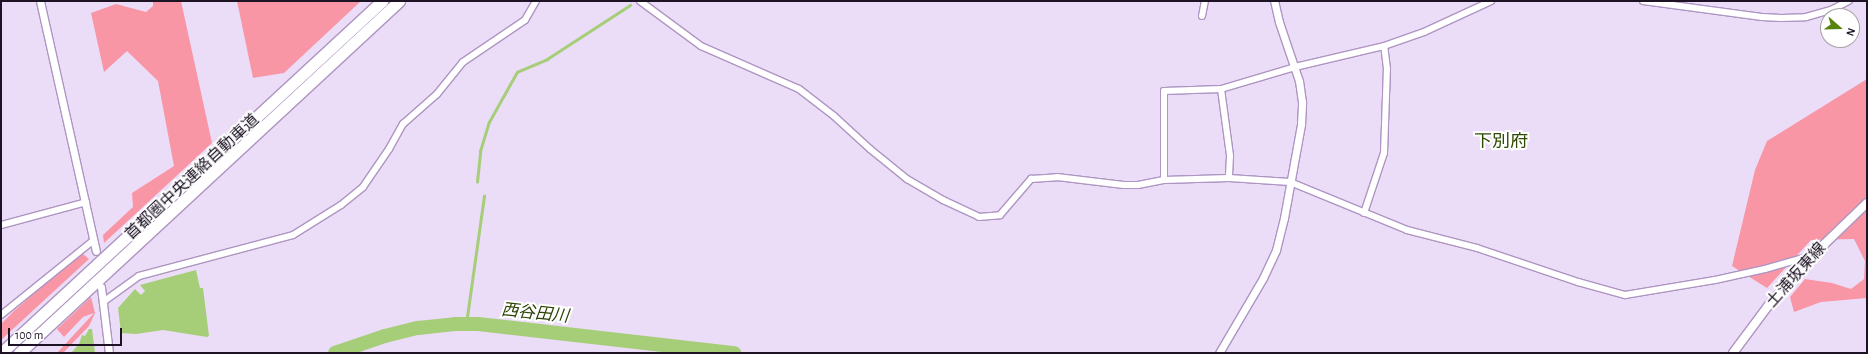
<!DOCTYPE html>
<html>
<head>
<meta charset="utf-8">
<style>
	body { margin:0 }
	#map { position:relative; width:1868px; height:354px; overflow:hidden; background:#ebdcf8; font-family:"Alegreya Sans","Noto Sans JP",sans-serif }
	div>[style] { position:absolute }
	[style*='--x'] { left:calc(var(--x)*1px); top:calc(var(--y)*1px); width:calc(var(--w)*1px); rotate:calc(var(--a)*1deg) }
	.green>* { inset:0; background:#f896a6 }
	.water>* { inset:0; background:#a6ce78 }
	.stream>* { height:2.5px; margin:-1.25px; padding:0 1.25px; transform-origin:1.25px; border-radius:1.25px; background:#a6ce78 }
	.river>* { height:14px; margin:-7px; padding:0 7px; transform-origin:7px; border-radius:7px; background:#a6ce78 }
	.roads { filter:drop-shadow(1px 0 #ae95c2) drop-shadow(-1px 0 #ae95c2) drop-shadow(0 1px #ae95c2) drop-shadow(0 -1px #ae95c2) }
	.minor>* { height:6px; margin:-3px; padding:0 3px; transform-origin:3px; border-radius:3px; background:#fff }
	.tertiary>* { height:7px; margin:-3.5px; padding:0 3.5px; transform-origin:3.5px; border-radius:3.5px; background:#fff }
	.secondary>* { height:8px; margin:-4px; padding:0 4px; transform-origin:4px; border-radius:4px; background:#fff }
	.motorway>* { height:11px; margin:-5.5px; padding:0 5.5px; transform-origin:5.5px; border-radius:5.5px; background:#fff }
	span { translate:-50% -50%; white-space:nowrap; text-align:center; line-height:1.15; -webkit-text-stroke:4px #fff; paint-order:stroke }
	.street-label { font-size:16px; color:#1d1324 }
	.water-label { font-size:17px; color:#2c4404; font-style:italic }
	.quarter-label { font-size:18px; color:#2e4900 }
	.frame { position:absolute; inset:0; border:2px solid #1d1324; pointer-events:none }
	.north { position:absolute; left:1820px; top:8px; width:40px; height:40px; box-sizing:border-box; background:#fff; border:1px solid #a5a1a7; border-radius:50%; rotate:110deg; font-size:11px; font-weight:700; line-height:16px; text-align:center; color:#1d1324 }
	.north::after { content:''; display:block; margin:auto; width:14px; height:18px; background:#57820c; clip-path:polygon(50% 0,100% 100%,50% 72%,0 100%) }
	.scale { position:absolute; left:8px; top:328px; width:114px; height:18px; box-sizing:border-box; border:2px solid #1d1324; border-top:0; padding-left:5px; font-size:12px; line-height:14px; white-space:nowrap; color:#1d1324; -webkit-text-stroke:3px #fff; paint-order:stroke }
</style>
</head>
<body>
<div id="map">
	<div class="green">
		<i style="clip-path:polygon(153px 1px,181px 1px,212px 143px,104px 243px,103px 235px,133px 207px,132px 193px,174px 166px,158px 81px,127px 51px,104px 72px,91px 13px,116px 4px,146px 12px,153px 6px)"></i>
		<i style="clip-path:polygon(237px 1px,361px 1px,284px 73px,253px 78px)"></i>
		<i style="clip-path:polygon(1867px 79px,1867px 298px,1821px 302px,1794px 312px,1790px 297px,1805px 279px,1832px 283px,1851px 289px,1864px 279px,1865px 261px,1854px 239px,1811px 240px,1767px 288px,1732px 266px,1755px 170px,1767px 141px)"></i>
		<i style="clip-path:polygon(83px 254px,89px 259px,1px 340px,1px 324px,14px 311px,77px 256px)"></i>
		<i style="clip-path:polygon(91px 297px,95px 313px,89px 326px,63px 353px,57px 353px,94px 313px,83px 317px,64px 337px,57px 329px)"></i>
	</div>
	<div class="water">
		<i style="clip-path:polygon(196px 270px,200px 288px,203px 288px,209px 336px,207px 337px,163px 330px,136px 334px,121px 333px,118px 308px,135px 289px,141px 295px,145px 291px,140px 285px)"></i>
		<i style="clip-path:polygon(89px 329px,92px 329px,95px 353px,71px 353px,79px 344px,82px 335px,85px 336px)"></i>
	</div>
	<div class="stream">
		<i style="--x:477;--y:182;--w:31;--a:-84"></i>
		<i style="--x:480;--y:151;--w:30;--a:-73"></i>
		<i style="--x:489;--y:122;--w:57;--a:-60.8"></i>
		<i style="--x:517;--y:72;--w:33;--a:-23"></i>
		<i style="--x:547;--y:59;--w:99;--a:-33"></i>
		<i style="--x:466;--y:324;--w:129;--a:-82"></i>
	</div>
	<div class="river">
		<i style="--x:335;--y:353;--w:53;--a:-18.8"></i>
		<i style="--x:385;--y:336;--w:34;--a:-14"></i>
		<i style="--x:418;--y:328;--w:37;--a:-6"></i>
		<i style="--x:455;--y:324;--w:23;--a:0"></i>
		<i style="--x:478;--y:324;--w:258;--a:6.5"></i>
	</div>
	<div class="roads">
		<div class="minor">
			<i style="--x:640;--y:1;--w:76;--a:36.4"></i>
			<i style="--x:701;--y:46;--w:107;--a:23.7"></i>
			<i style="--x:799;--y:89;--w:44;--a:37.6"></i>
			<i style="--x:834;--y:116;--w:49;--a:42.5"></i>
			<i style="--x:870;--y:149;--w:48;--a:39"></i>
			<i style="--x:907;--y:179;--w:42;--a:30.3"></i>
			<i style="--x:943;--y:200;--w:40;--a:25"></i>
			<i style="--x:979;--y:217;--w:21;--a:-5"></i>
			<i style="--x:1000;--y:215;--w:48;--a:-49.3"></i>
			<i style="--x:1031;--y:179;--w:26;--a:-4"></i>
			<i style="--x:1057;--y:177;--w:67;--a:6.8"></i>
			<i style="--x:1124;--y:185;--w:14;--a:0"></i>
			<i style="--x:1138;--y:185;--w:26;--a:-11"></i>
			<i style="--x:1164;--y:180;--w:65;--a:-1.8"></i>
			<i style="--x:1229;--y:178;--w:61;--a:3.8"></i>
			<i style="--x:1290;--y:182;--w:126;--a:22.3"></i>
			<i style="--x:1407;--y:230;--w:72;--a:14.4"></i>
			<i style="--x:1477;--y:248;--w:107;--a:18.6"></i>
			<i style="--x:1578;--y:282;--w:49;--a:15.5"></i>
			<i style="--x:1625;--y:295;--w:91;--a:-9.5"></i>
			<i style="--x:1715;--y:280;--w:51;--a:-12.4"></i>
			<i style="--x:1765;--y:269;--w:40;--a:-16"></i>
			<i style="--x:1803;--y:258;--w:7;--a:0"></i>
			<i style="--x:1643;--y:1;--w:120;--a:7.7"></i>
			<i style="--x:1762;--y:17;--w:19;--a:3"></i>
			<i style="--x:1781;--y:18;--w:25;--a:-2"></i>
			<i style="--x:1806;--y:17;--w:26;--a:-16"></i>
			<i style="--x:1831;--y:10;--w:20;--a:-27"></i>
			<i style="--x:1202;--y:16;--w:15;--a:-79"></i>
			<i style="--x:1221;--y:89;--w:68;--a:82.3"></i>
			<i style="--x:1230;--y:156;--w:22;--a:93"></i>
			<i style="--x:1164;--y:180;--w:89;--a:-90"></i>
			<i style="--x:1164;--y:91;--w:57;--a:-2"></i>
			<i style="--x:1221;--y:89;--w:77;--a:-16.6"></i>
			<i style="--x:1295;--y:67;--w:91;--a:-13.3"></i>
			<i style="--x:1384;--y:46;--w:42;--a:-19.3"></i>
			<i style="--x:1424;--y:32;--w:74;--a:-24.8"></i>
			<i style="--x:1364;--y:213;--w:63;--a:-71.6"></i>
			<i style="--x:1384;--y:153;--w:84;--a:-88"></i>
			<i style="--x:1387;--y:69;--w:23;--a:-97"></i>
			<i style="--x:1;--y:225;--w:88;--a:-15.1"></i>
			<i style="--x:103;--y:302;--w:44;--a:-35.8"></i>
			<i style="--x:139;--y:276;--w:159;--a:-14.9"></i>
			<i style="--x:293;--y:235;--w:57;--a:-32"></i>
			<i style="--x:341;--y:205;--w:28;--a:-39"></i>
			<i style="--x:363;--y:187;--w:46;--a:-55.6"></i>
			<i style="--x:389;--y:149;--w:29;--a:-61"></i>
			<i style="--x:403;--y:124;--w:45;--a:-41.4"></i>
			<i style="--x:437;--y:94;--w:41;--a:-50.9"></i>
			<i style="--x:463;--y:62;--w:75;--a:-34.1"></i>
			<i style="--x:525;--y:20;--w:22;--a:-60"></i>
			<i style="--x:1;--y:315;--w:119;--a:-38.9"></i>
		</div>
		<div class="tertiary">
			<i style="--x:40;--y:1;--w:256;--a:77.4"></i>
			<i style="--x:101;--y:287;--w:66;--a:83.1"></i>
			<i style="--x:1219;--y:353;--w:87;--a:-59.6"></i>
			<i style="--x:1263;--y:278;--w:31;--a:-65"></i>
			<i style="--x:1276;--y:250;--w:33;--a:-76"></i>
			<i style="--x:1284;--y:218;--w:96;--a:-79.7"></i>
			<i style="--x:1301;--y:124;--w:22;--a:-87"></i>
			<i style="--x:1302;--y:102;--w:21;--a:-98"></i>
			<i style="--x:1299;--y:81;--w:62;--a:-108.7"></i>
			<i style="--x:1279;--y:22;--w:22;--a:-103"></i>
		</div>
		<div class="secondary">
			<i style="--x:1733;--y:353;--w:59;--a:-53.3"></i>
			<i style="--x:1768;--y:306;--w:64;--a:-48.8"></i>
			<i style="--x:1810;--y:258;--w:79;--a:-44"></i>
		</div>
		<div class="motorway">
			<i style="--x:1;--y:353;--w:519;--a:-42.73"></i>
			<i style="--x:19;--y:353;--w:518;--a:-42.81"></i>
		</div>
	</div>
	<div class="street-label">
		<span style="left:192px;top:177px;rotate:-43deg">首都圏中央連絡自動車道</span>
		<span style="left:1796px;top:275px;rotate:-48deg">土浦坂東線</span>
	</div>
	<div class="water-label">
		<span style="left:535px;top:313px;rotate:6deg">西谷田川</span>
	</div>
	<div class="quarter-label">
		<span style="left:1501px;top:142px">下別府</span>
	</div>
	<div class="frame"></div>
	<div class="north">N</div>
	<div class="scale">100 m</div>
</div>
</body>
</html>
